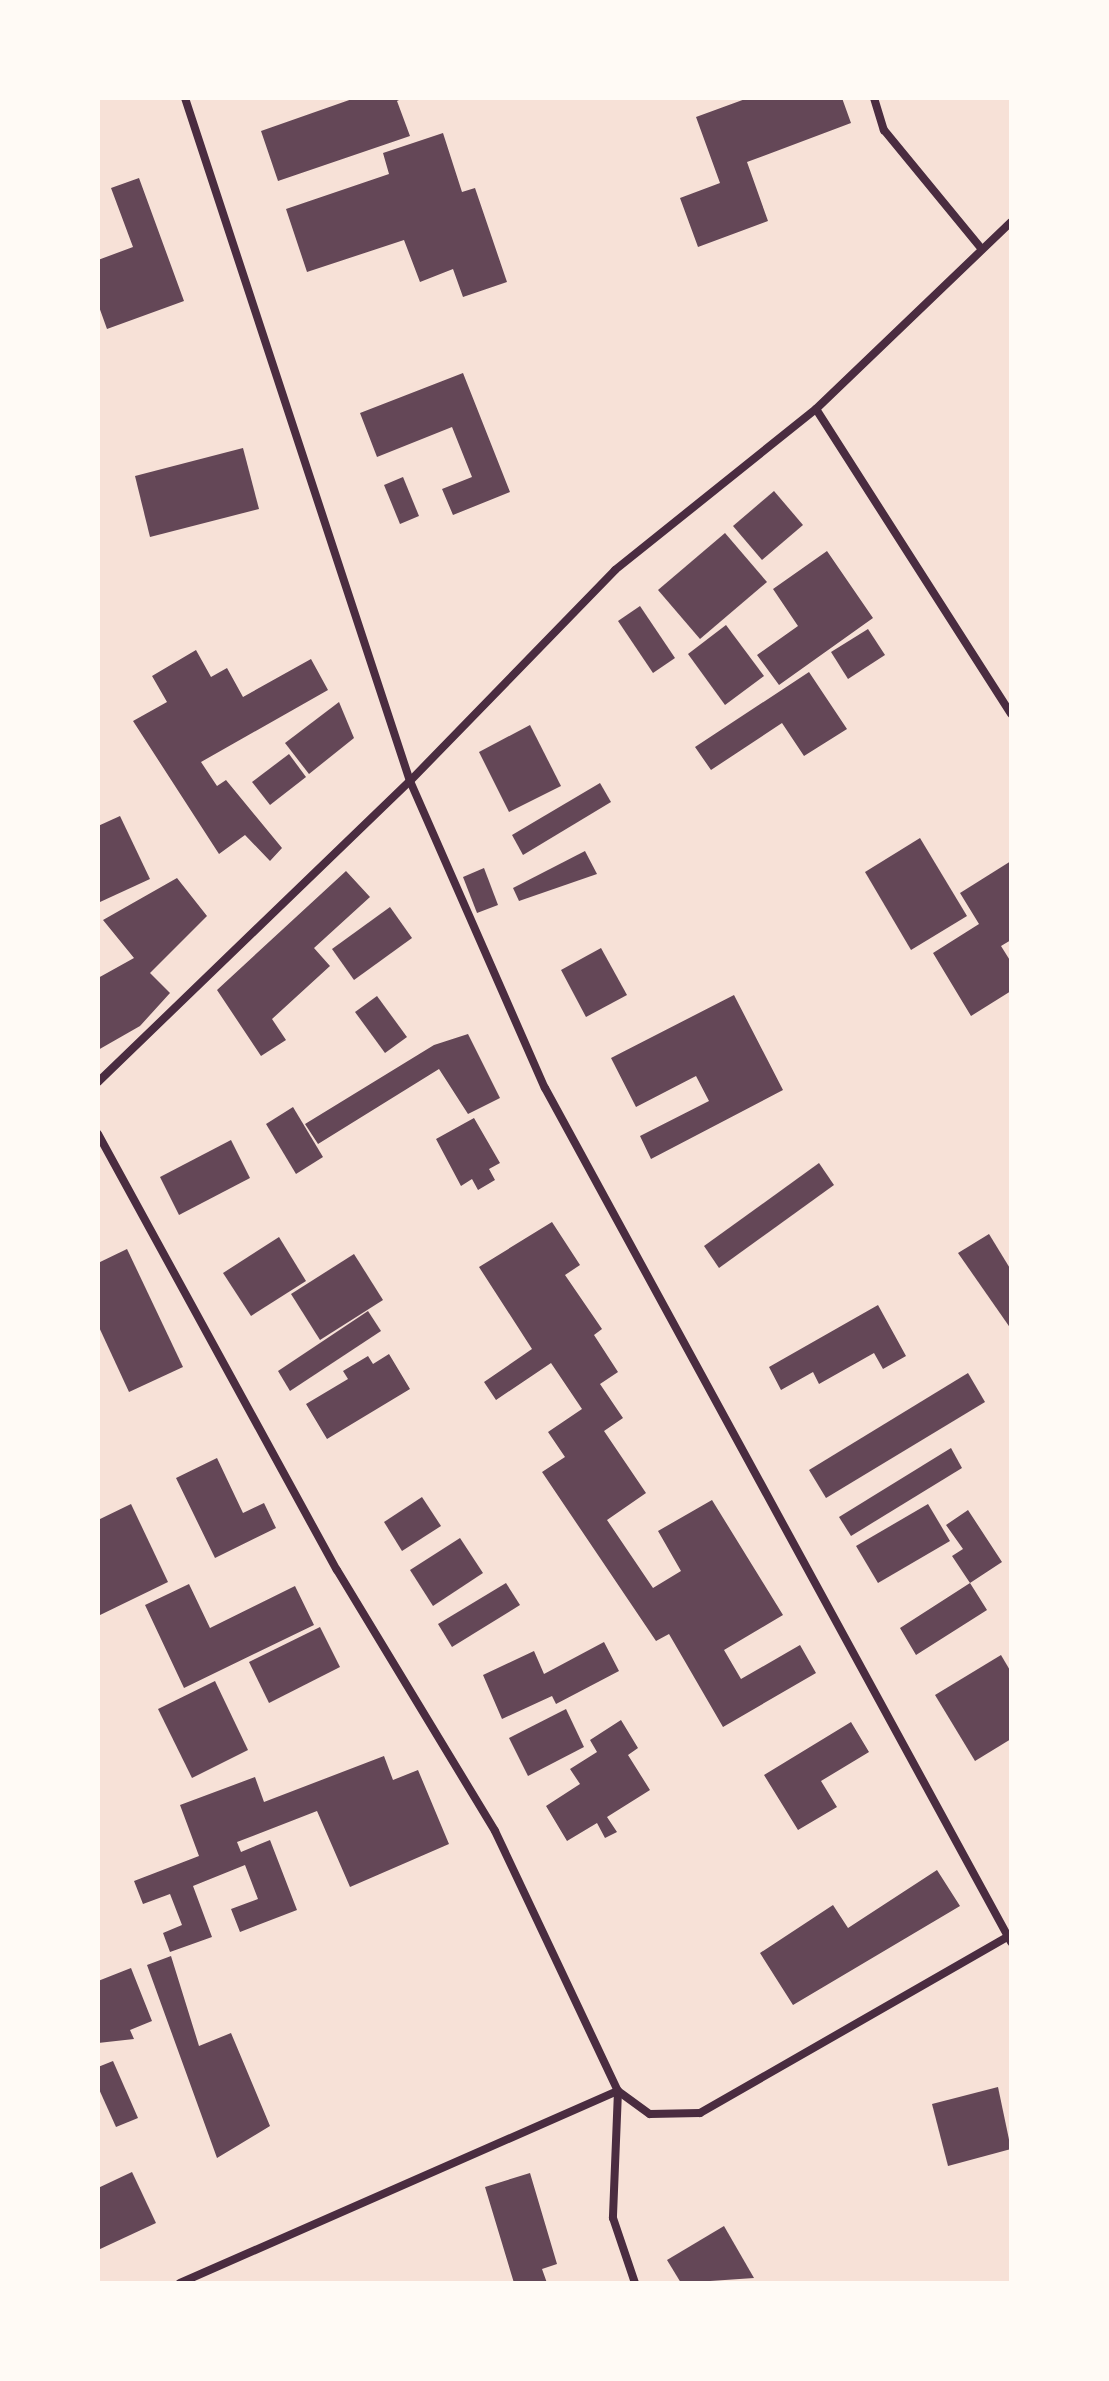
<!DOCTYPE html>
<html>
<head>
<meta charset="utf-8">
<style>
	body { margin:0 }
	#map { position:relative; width:1109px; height:2381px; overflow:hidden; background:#f7e1d7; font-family:Spectral,serif }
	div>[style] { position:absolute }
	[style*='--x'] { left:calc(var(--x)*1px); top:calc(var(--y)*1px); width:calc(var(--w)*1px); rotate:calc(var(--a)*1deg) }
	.building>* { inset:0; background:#644757 }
	.minor>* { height:8px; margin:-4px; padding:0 4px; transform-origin:4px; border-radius:4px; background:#4a2c40 }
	span { translate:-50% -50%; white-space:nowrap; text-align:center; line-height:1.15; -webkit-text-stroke:8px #fffaf5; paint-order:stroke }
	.frame { position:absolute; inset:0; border:100px solid #fffaf5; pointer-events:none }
</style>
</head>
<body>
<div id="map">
	<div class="building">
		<i style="clip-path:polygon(355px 98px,403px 98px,397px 101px,410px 136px,278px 181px,261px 131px)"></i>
		<i style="clip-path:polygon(748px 98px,842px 98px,851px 123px,747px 162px,768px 221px,698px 247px,680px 198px,720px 183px,696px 117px)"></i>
		<i style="clip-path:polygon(443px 133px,462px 192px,475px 188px,507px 282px,463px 297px,453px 269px,420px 282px,404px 240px,307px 272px,286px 209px,389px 174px,383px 153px)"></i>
		<i style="clip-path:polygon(139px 178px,184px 301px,107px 329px,98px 304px,98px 260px,133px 247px,111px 188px)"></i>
		<i style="clip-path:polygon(463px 373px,510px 492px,453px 515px,442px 489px,472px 477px,452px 427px,377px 457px,360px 413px)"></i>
		<i style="clip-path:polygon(243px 448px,259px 509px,150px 537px,135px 476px)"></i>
		<i style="clip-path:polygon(403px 477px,419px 516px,400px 524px,384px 485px)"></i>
		<i style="clip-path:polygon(774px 491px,803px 525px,762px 560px,733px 526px)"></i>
		<i style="clip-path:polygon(725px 533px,767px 582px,700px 639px,658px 590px)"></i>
		<i style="clip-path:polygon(827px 551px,873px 618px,779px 685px,757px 655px,798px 626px,773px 589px)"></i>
		<i style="clip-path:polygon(640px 606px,675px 658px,653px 673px,618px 621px)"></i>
		<i style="clip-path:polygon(726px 625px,764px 676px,725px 705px,688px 654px)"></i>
		<i style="clip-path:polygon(868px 629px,885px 655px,848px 679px,831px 652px)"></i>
		<i style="clip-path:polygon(196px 650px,211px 677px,227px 668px,243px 697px,311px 659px,328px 690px,201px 762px,217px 786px,226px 780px,282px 848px,270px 861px,245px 835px,219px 854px,133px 721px,167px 702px,152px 676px)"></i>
		<i style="clip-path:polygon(809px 672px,847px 729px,804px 756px,782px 723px,711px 770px,695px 747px)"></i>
		<i style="clip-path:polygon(339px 702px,354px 738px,309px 774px,285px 743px)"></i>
		<i style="clip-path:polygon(530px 725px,561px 786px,509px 812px,479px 752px)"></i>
		<i style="clip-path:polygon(289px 754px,306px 777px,270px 805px,252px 782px)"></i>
		<i style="clip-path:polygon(600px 783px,611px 802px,523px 855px,512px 835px)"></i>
		<i style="clip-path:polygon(120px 816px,150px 879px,100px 902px,98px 826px)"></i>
		<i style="clip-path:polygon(920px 838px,967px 916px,911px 950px,865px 872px)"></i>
		<i style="clip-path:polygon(585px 851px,597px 874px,519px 901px,513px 888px)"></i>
		<i style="clip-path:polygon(1011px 861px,1011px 940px,1001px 946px,1011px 962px,1011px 991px,971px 1016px,933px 953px,979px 924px,960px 893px)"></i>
		<i style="clip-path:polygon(484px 868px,498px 905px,477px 913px,463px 877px)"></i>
		<i style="clip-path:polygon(346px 871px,370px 897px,314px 948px,330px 966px,272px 1019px,286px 1040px,261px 1056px,217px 990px)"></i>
		<i style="clip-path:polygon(177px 878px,207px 916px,150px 973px,170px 993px,140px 1026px,98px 1050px,98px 978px,134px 958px,103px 920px)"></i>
		<i style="clip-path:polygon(390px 907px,412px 938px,354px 980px,332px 949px)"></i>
		<i style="clip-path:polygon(601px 948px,627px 995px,586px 1017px,561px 970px)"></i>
		<i style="clip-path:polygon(734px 995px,783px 1090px,651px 1159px,640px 1136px,709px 1101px,696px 1076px,636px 1107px,611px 1058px)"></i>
		<i style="clip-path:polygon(377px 996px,407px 1037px,385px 1053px,355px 1012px)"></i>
		<i style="clip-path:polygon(468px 1034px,500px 1098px,468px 1114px,439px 1069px,318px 1144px,305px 1124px,434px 1045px)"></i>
		<i style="clip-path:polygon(293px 1107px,323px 1157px,296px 1174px,266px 1124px)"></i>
		<i style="clip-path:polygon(474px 1118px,500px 1163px,489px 1169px,495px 1180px,478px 1190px,472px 1179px,461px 1186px,436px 1139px)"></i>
		<i style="clip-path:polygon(231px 1140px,250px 1178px,179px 1215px,160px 1177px)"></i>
		<i style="clip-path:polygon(819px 1163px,834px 1185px,719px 1268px,704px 1246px)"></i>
		<i style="clip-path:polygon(552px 1222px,580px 1265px,565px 1275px,602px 1329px,594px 1335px,618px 1372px,600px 1384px,623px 1418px,604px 1431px,646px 1493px,607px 1520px,653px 1588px,681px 1571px,658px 1531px,712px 1500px,783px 1615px,724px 1650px,741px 1679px,800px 1645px,816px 1673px,723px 1727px,669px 1634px,656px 1641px,542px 1472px,565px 1457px,548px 1432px,582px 1409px,551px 1363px,496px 1400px,484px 1382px,532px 1349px,479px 1267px)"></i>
		<i style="clip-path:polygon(989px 1234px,1011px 1270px,1011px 1329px,958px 1253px)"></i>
		<i style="clip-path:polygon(279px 1237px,306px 1281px,251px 1316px,223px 1273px)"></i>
		<i style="clip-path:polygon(127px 1249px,183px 1367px,129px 1392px,98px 1325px,98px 1263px)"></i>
		<i style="clip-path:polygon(354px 1254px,383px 1300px,320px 1340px,291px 1294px)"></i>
		<i style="clip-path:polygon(878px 1305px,906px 1356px,883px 1369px,874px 1353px,819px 1384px,813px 1372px,781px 1390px,769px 1367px)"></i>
		<i style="clip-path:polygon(368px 1311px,381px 1331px,290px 1391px,278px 1371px)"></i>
		<i style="clip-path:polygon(389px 1354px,410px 1389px,327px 1439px,306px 1404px,348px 1379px,343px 1371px,368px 1356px,373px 1364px)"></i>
		<i style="clip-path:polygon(968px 1373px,985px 1402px,826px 1498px,809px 1470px)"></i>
		<i style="clip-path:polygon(951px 1448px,962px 1468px,851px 1536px,839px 1517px)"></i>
		<i style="clip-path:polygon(217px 1458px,243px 1513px,264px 1503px,276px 1528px,215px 1558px,176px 1478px)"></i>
		<i style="clip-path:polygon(422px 1497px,441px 1526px,402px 1551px,384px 1522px)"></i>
		<i style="clip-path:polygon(131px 1504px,168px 1582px,98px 1616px,98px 1520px)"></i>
		<i style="clip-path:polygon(928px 1504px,950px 1541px,878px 1583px,856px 1546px)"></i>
		<i style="clip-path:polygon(968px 1510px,1002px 1562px,970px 1583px,987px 1610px,916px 1655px,900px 1628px,970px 1583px,952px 1556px,963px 1549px,946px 1525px)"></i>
		<i style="clip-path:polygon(460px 1538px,483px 1573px,433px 1606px,410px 1570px)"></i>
		<i style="clip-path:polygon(506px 1583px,520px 1605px,452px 1647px,438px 1624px)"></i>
		<i style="clip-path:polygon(189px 1584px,210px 1628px,295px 1586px,314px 1625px,184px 1688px,145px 1605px)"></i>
		<i style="clip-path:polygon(320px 1627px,340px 1667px,269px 1703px,249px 1662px)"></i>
		<i style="clip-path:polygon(604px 1642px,619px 1671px,556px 1704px,552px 1696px,502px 1719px,483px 1675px,534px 1651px,544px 1674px)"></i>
		<i style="clip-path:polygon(1001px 1655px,1011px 1672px,1011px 1739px,975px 1761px,935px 1695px)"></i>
		<i style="clip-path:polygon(215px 1681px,248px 1750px,192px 1778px,158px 1709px)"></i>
		<i style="clip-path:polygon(566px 1709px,584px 1747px,528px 1776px,509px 1738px)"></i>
		<i style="clip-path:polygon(621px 1720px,638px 1748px,628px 1755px,650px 1790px,607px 1817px,617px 1832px,605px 1838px,597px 1823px,567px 1841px,546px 1806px,580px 1784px,570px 1769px,597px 1752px,590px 1740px)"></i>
		<i style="clip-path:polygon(851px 1722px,869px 1752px,821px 1781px,837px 1807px,798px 1830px,764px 1775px)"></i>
		<i style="clip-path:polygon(384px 1756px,393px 1780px,418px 1770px,449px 1844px,350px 1887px,317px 1811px,237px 1842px,241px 1852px,270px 1840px,297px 1910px,240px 1932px,231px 1909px,258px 1899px,245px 1865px,193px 1886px,212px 1937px,170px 1952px,163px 1933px,182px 1925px,170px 1894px,143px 1904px,134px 1881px,199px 1856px,180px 1805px,255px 1777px,264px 1802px)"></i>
		<i style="clip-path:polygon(937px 1870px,960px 1906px,793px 2005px,760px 1953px,833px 1905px,848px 1928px)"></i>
		<i style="clip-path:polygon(171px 1956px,199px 2046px,231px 2033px,270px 2126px,217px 2158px,147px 1965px)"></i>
		<i style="clip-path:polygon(131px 1968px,152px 2021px,130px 2030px,134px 2039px,98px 2043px,98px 1981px)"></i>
		<i style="clip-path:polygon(113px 2061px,138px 2118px,116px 2127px,98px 2087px,98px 2067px)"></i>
		<i style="clip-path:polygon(998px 2087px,1011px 2149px,948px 2166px,932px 2104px)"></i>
		<i style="clip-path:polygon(132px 2172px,156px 2223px,98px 2250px,98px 2188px)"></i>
		<i style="clip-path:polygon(530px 2173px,557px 2264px,542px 2269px,547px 2283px,514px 2283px,485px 2187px)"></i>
		<i style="clip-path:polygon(724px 2226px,754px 2278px,681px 2283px,667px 2260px)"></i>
	</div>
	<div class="minor">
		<i style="--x:185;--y:98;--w:719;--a:71.77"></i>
		<i style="--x:410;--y:781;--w:335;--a:66.3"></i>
		<i style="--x:545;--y:1088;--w:973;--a:61.38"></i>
		<i style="--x:874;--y:98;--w:34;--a:73"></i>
		<i style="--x:884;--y:130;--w:153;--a:50.6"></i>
		<i style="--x:816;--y:409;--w:362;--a:57.4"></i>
		<i style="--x:98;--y:1082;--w:434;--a:-44"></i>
		<i style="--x:410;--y:781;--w:294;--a:-45.8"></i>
		<i style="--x:615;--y:570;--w:258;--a:-38.7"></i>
		<i style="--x:816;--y:409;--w:270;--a:-43.8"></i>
		<i style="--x:98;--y:1134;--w:497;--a:61.3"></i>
		<i style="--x:337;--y:1570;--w:305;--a:58.8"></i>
		<i style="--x:495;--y:1831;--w:288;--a:64.7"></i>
		<i style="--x:618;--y:2091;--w:127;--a:92.3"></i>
		<i style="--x:613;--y:2218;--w:69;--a:71.3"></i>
		<i style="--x:180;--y:2283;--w:478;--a:-23.7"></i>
		<i style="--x:618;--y:2091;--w:39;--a:36"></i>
		<i style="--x:650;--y:2114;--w:50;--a:-1.1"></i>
		<i style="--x:700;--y:2113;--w:358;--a:-29.8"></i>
	</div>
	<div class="frame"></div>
</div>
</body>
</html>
